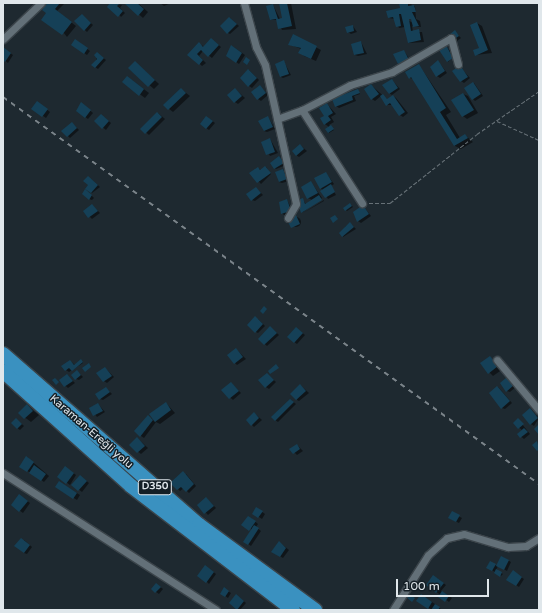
<!DOCTYPE html>
<html>
<head>
<meta charset="utf-8">
<style>
	body { margin:0 }
	#map { position:relative; width:542px; height:613px; overflow:hidden; background:#1e2930; font-family:"Varela Round",sans-serif }
	div>[style] { position:absolute }
	[style*='--x'] { left:calc(var(--x)*1px); top:calc(var(--y)*1px); width:calc(var(--w)*1px); rotate:calc(var(--a)*1deg) }
	.shadow>* { inset:0; background:#0007 }
	.round { border-radius:50% }
	.building>* { inset:0; background:#154057 }
	.path>* { height:1px; margin-top:-0.5px; transform-origin:0; background:repeating-linear-gradient(90deg,#677177 0 4px,transparent 0 6px) }
	.roads { filter:drop-shadow(1px 0 #3b444a) drop-shadow(-1px 0 #3b444a) drop-shadow(0 1px #3b444a) drop-shadow(0 -1px #3b444a) }
	.street>* { height:7px; margin:-3.5px; padding:0 3.5px; transform-origin:3.5px; border-radius:3.5px; background:#637078 }
	.highway>* { height:14px; margin:-7px; padding:0 7px; transform-origin:7px; border-radius:7px; background:#3a91c0 }
	.rail>* { height:2px; margin-top:-1px; transform-origin:0; background:repeating-linear-gradient(90deg,#7b848a 0 5px,transparent 0 10px) }
	span { translate:-50% -50%; white-space:nowrap; text-align:center; line-height:1.15; -webkit-text-stroke:3px #141f26; paint-order:stroke }
	.shield-label span { padding:1px 3px; background:#141f26; border:1px solid; border-radius:3px; -webkit-text-stroke-width:0 }
	.shield-label { font-size:10px; color:#e0e7eb; font-weight:700 }
	.street-label { font-size:11px; color:#e0e7eb }
	.frame { position:absolute; inset:0; border:4px solid #e0e7eb; pointer-events:none }
	.scale { position:absolute; left:396px; top:579px; width:93px; height:18px; box-sizing:border-box; border:2px solid #e0e7eb; border-top:0; padding-left:5px; font-size:12px; line-height:14px; white-space:nowrap; color:#e0e7eb; -webkit-text-stroke:3px #141f26; paint-order:stroke }
</style>
</head>
<body>
<div id="map">
	<div class="shadow">
		<i style="clip-path:polygon(50px 3px,65px 3px,57px 11px,76px 26px,67px 37px,48px 13px)"></i>
		<i style="clip-path:polygon(111px 3px,122px 5px,120px 8px,125px 13px,121px 17px)"></i>
		<i style="clip-path:polygon(126px 3px,138px 3px,148px 12px,143px 18px)"></i>
		<i style="clip-path:polygon(160px 3px,171px 3px,164px 6px)"></i>
		<i style="clip-path:polygon(280px 3px,291px 3px,296px 29px,282px 30px,277px 20px,271px 20px,273px 5px,280px 19px,283px 19px)"></i>
		<i style="clip-path:polygon(evenodd,400px 3px,411px 3px,412px 6px,415px 6px,416px 19px,420px 21px,421px 27px,412px 26px,413px 32px,422px 32px,424px 42px,409px 43px,405px 27px,399px 28px,395px 19px,389px 18px,401px 9px,400px 3px,405px 16px,413px 20px,413px 23px,404px 18px,405px 16px)"></i>
		<i style="clip-path:polygon(82px 15px,93px 25px,87px 32px,75px 21px)"></i>
		<i style="clip-path:polygon(230px 18px,239px 26px,230px 34px,228px 33px)"></i>
		<i style="clip-path:polygon(477px 23px,482px 26px,492px 53px,476px 55px,480px 48px)"></i>
		<i style="clip-path:polygon(353px 26px,357px 32px,351px 34px,348px 32px)"></i>
		<i style="clip-path:polygon(455px 32px,461px 38px,457px 41px,454px 39px)"></i>
		<i style="clip-path:polygon(293px 35px,321px 50px,316px 61px,304px 56px,301px 49px,289px 44px)"></i>
		<i style="clip-path:polygon(214px 41px,221px 47px,212px 58px,203px 51px,199px 56px,206px 63px,202px 66px,189px 54px,202px 45px,204px 48px)"></i>
		<i style="clip-path:polygon(78px 42px,90px 51px,87px 55px,84px 53px)"></i>
		<i style="clip-path:polygon(361px 42px,367px 54px,358px 56px,355px 55px)"></i>
		<i style="clip-path:polygon(232px 46px,245px 55px,239px 64px,227px 56px)"></i>
		<i style="clip-path:polygon(446px 46px,454px 56px,448px 62px,440px 50px)"></i>
		<i style="clip-path:polygon(3px 48px,13px 55px,8px 63px,3px 59px)"></i>
		<i style="clip-path:polygon(404px 51px,411px 61px,401px 65px,398px 64px)"></i>
		<i style="clip-path:polygon(97px 53px,106px 60px,98px 69px,95px 67px)"></i>
		<i style="clip-path:polygon(438px 61px,447px 73px,440px 78px,437px 76px)"></i>
		<i style="clip-path:polygon(135px 62px,159px 84px,154px 89px,129px 68px)"></i>
		<i style="clip-path:polygon(284px 62px,291px 75px,283px 78px,281px 77px)"></i>
		<i style="clip-path:polygon(419px 65px,451px 112px,446px 115px,460px 138px,465px 135px,473px 142px,461px 149px,455px 146px,414px 79px,410px 78px)"></i>
		<i style="clip-path:polygon(460px 67px,470px 78px,464px 83px,461px 81px)"></i>
		<i style="clip-path:polygon(249px 70px,259px 80px,252px 88px,249px 86px)"></i>
		<i style="clip-path:polygon(132px 80px,149px 93px,145px 98px,123px 82px)"></i>
		<i style="clip-path:polygon(392px 80px,400px 89px,392px 95px,389px 93px)"></i>
		<i style="clip-path:polygon(474px 83px,483px 96px,475px 101px,473px 99px)"></i>
		<i style="clip-path:polygon(371px 85px,388px 100px,393px 96px,396px 98px,408px 113px,403px 117px,400px 115px,392px 105px,387px 105px,381px 96px,375px 101px,372px 99px)"></i>
		<i style="clip-path:polygon(260px 87px,268px 95px,261px 101px,258px 99px)"></i>
		<i style="clip-path:polygon(181px 89px,190px 96px,173px 112px,164px 105px)"></i>
		<i style="clip-path:polygon(235px 89px,245px 98px,238px 104px,235px 102px)"></i>
		<i style="clip-path:polygon(358px 90px,360px 94px,354px 96px,356px 101px,339px 108px,336px 106px)"></i>
		<i style="clip-path:polygon(463px 94px,468px 96px,478px 113px,467px 119px,463px 116px)"></i>
		<i style="clip-path:polygon(40px 104px,50px 112px,46px 118px,32px 108px)"></i>
		<i style="clip-path:polygon(327px 104px,336px 114px,331px 117px,334px 122px,329px 125px,334px 130px,329px 133px,329px 127px,325px 124px)"></i>
		<i style="clip-path:polygon(84px 105px,93px 113px,88px 119px,77px 111px)"></i>
		<i style="clip-path:polygon(158px 113px,165px 119px,149px 135px,142px 129px)"></i>
		<i style="clip-path:polygon(104px 117px,111px 123px,106px 130px,95px 121px)"></i>
		<i style="clip-path:polygon(268px 117px,275px 129px,267px 132px,264px 131px)"></i>
		<i style="clip-path:polygon(210px 119px,215px 123px,209px 130px,206px 128px)"></i>
		<i style="clip-path:polygon(72px 123px,79px 130px,70px 138px,63px 131px)"></i>
		<i style="clip-path:polygon(270px 139px,278px 153px,270px 156px,262px 142px)"></i>
		<i style="clip-path:polygon(300px 145px,307px 151px,299px 157px,296px 155px)"></i>
		<i style="clip-path:polygon(279px 157px,286px 165px,276px 169px,275px 168px)"></i>
		<i style="clip-path:polygon(266px 167px,271px 174px,261px 184px,251px 173px,258px 168px,261px 170px)"></i>
		<i style="clip-path:polygon(283px 170px,289px 181px,282px 183px,279px 182px)"></i>
		<i style="clip-path:polygon(326px 173px,334px 184px,331px 186px,336px 195px,328px 199px,321px 188px)"></i>
		<i style="clip-path:polygon(91px 179px,100px 187px,92px 193px,87px 189px)"></i>
		<i style="clip-path:polygon(311px 182px,322px 198px,303px 212px,303px 200px,306px 204px,312px 200px,308px 198px)"></i>
		<i style="clip-path:polygon(256px 188px,263px 195px,255px 201px,252px 200px)"></i>
		<i style="clip-path:polygon(88px 192px,94px 198px,92px 200px,89px 199px)"></i>
		<i style="clip-path:polygon(287px 200px,293px 212px,284px 215px,282px 213px)"></i>
		<i style="clip-path:polygon(324px 200px,324px 201px,303px 213px)"></i>
		<i style="clip-path:polygon(350px 204px,353px 207px,347px 211px,344px 208px)"></i>
		<i style="clip-path:polygon(92px 205px,100px 213px,92px 219px,84px 211px)"></i>
		<i style="clip-path:polygon(363px 206px,371px 216px,361px 223px,358px 221px)"></i>
		<i class="round" style="left:291px;top:217px;width:10px;height:10px"></i>
		<i style="clip-path:polygon(350px 223px,356px 229px,343px 237px,345px 227px)"></i>
		<i style="clip-path:polygon(258px 319px,265px 326px,258px 333px,256px 332px)"></i>
		<i style="clip-path:polygon(271px 328px,279px 335px,267px 346px,259px 339px)"></i>
		<i style="clip-path:polygon(299px 330px,305px 335px,297px 344px,294px 342px)"></i>
		<i style="clip-path:polygon(236px 349px,246px 359px,237px 365px,235px 363px)"></i>
		<i style="clip-path:polygon(490px 357px,503px 369px,493px 376px,481px 364px)"></i>
		<i style="clip-path:polygon(70px 361px,75px 365px,82px 361px,83px 363px,69px 372px,66px 370px)"></i>
		<i style="clip-path:polygon(105px 368px,114px 377px,107px 383px,104px 381px)"></i>
		<i style="clip-path:polygon(77px 371px,83px 377px,79px 380px,76px 379px)"></i>
		<i style="clip-path:polygon(267px 374px,276px 382px,269px 389px,266px 387px)"></i>
		<i style="clip-path:polygon(67px 375px,75px 383px,68px 388px,60px 381px)"></i>
		<i style="clip-path:polygon(510px 380px,516px 387px,510px 392px,507px 391px)"></i>
		<i style="clip-path:polygon(231px 383px,241px 393px,233px 400px,223px 391px)"></i>
		<i style="clip-path:polygon(300px 385px,309px 393px,299px 401px,297px 400px)"></i>
		<i style="clip-path:polygon(498px 387px,512px 403px,505px 409px,502px 408px)"></i>
		<i style="clip-path:polygon(106px 388px,112px 394px,103px 400px,100px 399px)"></i>
		<i style="clip-path:polygon(291px 400px,296px 404px,278px 422px,275px 420px)"></i>
		<i style="clip-path:polygon(166px 403px,175px 413px,160px 424px,156px 422px,144px 438px,141px 436px,135px 431px,151px 418px,155px 422px)"></i>
		<i style="clip-path:polygon(98px 404px,105px 412px,97px 417px,90px 408px)"></i>
		<i style="clip-path:polygon(27px 406px,39px 415px,31px 422px,19px 413px)"></i>
		<i style="clip-path:polygon(530px 410px,539px 418px,534px 426px,531px 424px)"></i>
		<i style="clip-path:polygon(254px 413px,262px 420px,254px 427px,252px 425px)"></i>
		<i style="clip-path:polygon(16px 419px,24px 426px,20px 430px,17px 428px)"></i>
		<i style="clip-path:polygon(518px 419px,530px 434px,524px 439px,518px 434px,522px 430px,514px 423px)"></i>
		<i style="clip-path:polygon(137px 438px,148px 448px,141px 454px,130px 445px)"></i>
		<i style="clip-path:polygon(297px 445px,303px 451px,297px 455px,291px 449px)"></i>
		<i style="clip-path:polygon(27px 457px,49px 476px,44px 482px,20px 466px)"></i>
		<i style="clip-path:polygon(68px 469px,76px 475px,70px 485px,59px 477px)"></i>
		<i style="clip-path:polygon(186px 474px,196px 486px,189px 493px,184px 488px,180px 491px,178px 489px)"></i>
		<i style="clip-path:polygon(83px 478px,89px 483px,82px 492px,73px 485px)"></i>
		<i style="clip-path:polygon(59px 482px,80px 495px,77px 500px,56px 487px)"></i>
		<i style="clip-path:polygon(22px 497px,30px 503px,23px 513px,12px 505px)"></i>
		<i style="clip-path:polygon(206px 498px,216px 508px,208px 515px,199px 505px)"></i>
		<i style="clip-path:polygon(257px 508px,265px 514px,262px 519px,253px 513px)"></i>
		<i style="clip-path:polygon(452px 513px,462px 518px,459px 523px,449px 518px)"></i>
		<i style="clip-path:polygon(251px 518px,258px 524px,256px 527px,261px 531px,251px 546px,245px 542px,251px 532px)"></i>
		<i style="clip-path:polygon(24px 540px,32px 547px,27px 554px,24px 553px)"></i>
		<i style="clip-path:polygon(279px 542px,289px 550px,283px 558px,272px 552px)"></i>
		<i style="clip-path:polygon(502px 557px,511px 562px,507px 571px,498px 566px,496px 570px,503px 574px,501px 576px,487px 567px,490px 562px,497px 566px)"></i>
		<i style="clip-path:polygon(208px 568px,216px 574px,209px 584px,207px 582px)"></i>
		<i style="clip-path:polygon(513px 572px,524px 579px,519px 587px,508px 580px)"></i>
		<i style="clip-path:polygon(437px 578px,446px 585px,441px 591px,452px 598px,449px 602px,428px 585px)"></i>
		<i style="clip-path:polygon(159px 586px,163px 589px,159px 594px,152px 589px)"></i>
		<i style="clip-path:polygon(224px 589px,231px 593px,228px 598px,221px 593px)"></i>
		<i style="clip-path:polygon(421px 595px,435px 604px,442px 610px,432px 610px,418px 601px)"></i>
		<i style="clip-path:polygon(239px 597px,246px 603px,240px 610px,237px 609px)"></i>
	</div>
	<div class="building">
		<i style="clip-path:polygon(47px 3px,60px 3px,55px 9px,72px 22px,62px 35px,41px 20px,46px 13px,42px 10px)"></i>
		<i style="clip-path:polygon(110px 3px,120px 3px,117px 6px,123px 11px,118px 17px,107px 7px)"></i>
		<i style="clip-path:polygon(124px 3px,137px 3px,144px 9px,138px 16px)"></i>
		<i style="clip-path:polygon(279px 3px,287px 3px,292px 26px,278px 29px,276px 19px,270px 20px,266px 6px,273px 4px,278px 19px,282px 18px)"></i>
		<i style="clip-path:polygon(399px 3px,408px 3px,408px 6px,414px 5px,416px 12px,412px 12px,419px 26px,413px 27px,411px 19px,409px 19px,411px 31px,419px 29px,421px 40px,408px 43px,401px 14px,399px 14px,401px 26px,396px 27px,393px 17px,388px 18px,386px 11px,400px 8px)"></i>
		<i style="clip-path:polygon(82px 14px,91px 23px,84px 31px,74px 21px)"></i>
		<i style="clip-path:polygon(229px 17px,237px 24px,227px 34px,220px 26px)"></i>
		<i style="clip-path:polygon(477px 22px,488px 50px,475px 56px,473px 50px,479px 48px,470px 25px)"></i>
		<i style="clip-path:polygon(353px 25px,354px 31px,347px 33px,345px 27px)"></i>
		<i style="clip-path:polygon(455px 30px,459px 36px,453px 40px,449px 35px)"></i>
		<i style="clip-path:polygon(293px 34px,317px 46px,311px 59px,298px 53px,301px 48px,288px 45px)"></i>
		<i style="clip-path:polygon(211px 38px,219px 45px,208px 57px,201px 50px,197px 54px,203px 60px,199px 65px,187px 55px,199px 42px,203px 47px)"></i>
		<i style="clip-path:polygon(75px 39px,88px 48px,84px 54px,71px 45px)"></i>
		<i style="clip-path:polygon(361px 41px,364px 53px,354px 55px,351px 44px)"></i>
		<i style="clip-path:polygon(231px 45px,242px 53px,236px 63px,226px 56px)"></i>
		<i style="clip-path:polygon(446px 45px,453px 58px,447px 62px,439px 50px)"></i>
		<i style="clip-path:polygon(3px 47px,11px 53px,5px 62px,3px 60px)"></i>
		<i style="clip-path:polygon(404px 50px,409px 60px,398px 64px,393px 54px)"></i>
		<i style="clip-path:polygon(97px 52px,104px 58px,95px 68px,91px 65px,97px 59px,94px 55px)"></i>
		<i style="clip-path:polygon(246px 57px,250px 60px,247px 65px,243px 62px)"></i>
		<i style="clip-path:polygon(284px 60px,289px 74px,280px 77px,275px 64px)"></i>
		<i style="clip-path:polygon(438px 60px,445px 71px,436px 77px,430px 67px)"></i>
		<i style="clip-path:polygon(135px 61px,155px 80px,148px 87px,128px 68px)"></i>
		<i style="clip-path:polygon(419px 64px,446px 108px,440px 112px,457px 139px,465px 134px,468px 138px,454px 146px,411px 77px,409px 79px,405px 72px)"></i>
		<i style="clip-path:polygon(460px 65px,468px 77px,460px 82px,452px 71px)"></i>
		<i style="clip-path:polygon(248px 69px,257px 78px,248px 87px,240px 78px)"></i>
		<i style="clip-path:polygon(127px 76px,144px 89px,139px 96px,122px 82px)"></i>
		<i style="clip-path:polygon(392px 79px,398px 88px,389px 94px,382px 85px)"></i>
		<i style="clip-path:polygon(473px 82px,481px 94px,472px 100px,464px 88px)"></i>
		<i style="clip-path:polygon(371px 84px,379px 94px,371px 100px,364px 89px)"></i>
		<i style="clip-path:polygon(260px 85px,266px 93px,257px 100px,251px 92px)"></i>
		<i style="clip-path:polygon(181px 88px,186px 93px,168px 110px,163px 105px)"></i>
		<i style="clip-path:polygon(235px 88px,242px 96px,234px 103px,227px 95px)"></i>
		<i style="clip-path:polygon(358px 89px,360px 93px,352px 96px,353px 100px,335px 107px,332px 99px)"></i>
		<i style="clip-path:polygon(463px 93px,474px 110px,462px 117px,451px 100px)"></i>
		<i style="clip-path:polygon(383px 94px,387px 99px,393px 95px,405px 112px,399px 116px,390px 103px,386px 106px,380px 96px)"></i>
		<i style="clip-path:polygon(37px 101px,48px 109px,42px 117px,31px 109px)"></i>
		<i style="clip-path:polygon(81px 102px,91px 110px,85px 118px,76px 111px)"></i>
		<i style="clip-path:polygon(327px 103px,333px 113px,328px 116px,331px 120px,324px 125px,320px 118px,324px 116px,319px 108px)"></i>
		<i style="clip-path:polygon(157px 112px,162px 117px,145px 134px,140px 129px)"></i>
		<i style="clip-path:polygon(101px 114px,109px 121px,102px 129px,94px 121px)"></i>
		<i style="clip-path:polygon(206px 116px,213px 121px,206px 129px,200px 124px)"></i>
		<i style="clip-path:polygon(268px 116px,273px 127px,264px 131px,258px 121px)"></i>
		<i style="clip-path:polygon(72px 122px,77px 128px,67px 137px,61px 131px)"></i>
		<i style="clip-path:polygon(331px 125px,334px 129px,328px 133px,325px 129px)"></i>
		<i style="clip-path:polygon(270px 138px,275px 152px,266px 155px,261px 142px)"></i>
		<i style="clip-path:polygon(300px 144px,304px 149px,296px 156px,292px 151px)"></i>
		<i style="clip-path:polygon(279px 156px,284px 163px,274px 169px,270px 163px)"></i>
		<i style="clip-path:polygon(265px 166px,271px 173px,257px 183px,249px 173px,258px 167px,260px 170px)"></i>
		<i style="clip-path:polygon(283px 169px,287px 179px,279px 182px,275px 172px)"></i>
		<i style="clip-path:polygon(326px 172px,332px 182px,320px 189px,314px 178px)"></i>
		<i style="clip-path:polygon(88px 176px,98px 185px,91px 193px,85px 189px,88px 185px,83px 181px)"></i>
		<i style="clip-path:polygon(311px 181px,318px 193px,307px 199px,301px 187px)"></i>
		<i style="clip-path:polygon(331px 184px,335px 192px,325px 198px,320px 191px)"></i>
		<i style="clip-path:polygon(256px 187px,261px 193px,251px 201px,246px 194px)"></i>
		<i style="clip-path:polygon(85px 189px,92px 195px,89px 200px,82px 194px)"></i>
		<i style="clip-path:polygon(319px 195px,322px 200px,301px 213px,297px 200px,303px 198px,305px 204px)"></i>
		<i style="clip-path:polygon(287px 199px,291px 211px,281px 214px,279px 202px)"></i>
		<i style="clip-path:polygon(350px 203px,352px 206px,345px 211px,343px 208px)"></i>
		<i style="clip-path:polygon(92px 204px,98px 211px,88px 218px,83px 211px)"></i>
		<i style="clip-path:polygon(363px 205px,369px 214px,357px 222px,353px 212px)"></i>
		<i style="clip-path:polygon(296px 215px,300px 224px,291px 228px,288px 222px)"></i>
		<i style="clip-path:polygon(335px 215px,338px 219px,333px 223px,330px 218px)"></i>
		<i style="clip-path:polygon(350px 222px,354px 227px,342px 237px,339px 233px)"></i>
		<i style="clip-path:polygon(264px 306px,267px 309px,263px 314px,260px 311px)"></i>
		<i style="clip-path:polygon(255px 316px,263px 324px,255px 333px,247px 325px)"></i>
		<i style="clip-path:polygon(270px 326px,277px 333px,264px 345px,258px 339px)"></i>
		<i style="clip-path:polygon(296px 327px,303px 333px,294px 343px,287px 337px)"></i>
		<i style="clip-path:polygon(236px 348px,243px 357px,234px 364px,227px 355px)"></i>
		<i style="clip-path:polygon(490px 356px,498px 366px,488px 374px,480px 363px)"></i>
		<i style="clip-path:polygon(81px 359px,83px 362px,72px 371px,69px 368px,65px 371px,61px 366px,70px 360px,74px 365px)"></i>
		<i style="clip-path:polygon(89px 363px,91px 367px,85px 372px,82px 368px)"></i>
		<i style="clip-path:polygon(276px 364px,279px 368px,270px 374px,268px 371px)"></i>
		<i style="clip-path:polygon(105px 367px,112px 376px,103px 382px,96px 373px)"></i>
		<i style="clip-path:polygon(77px 370px,81px 375px,75px 380px,71px 375px)"></i>
		<i style="clip-path:polygon(267px 373px,274px 380px,265px 388px,258px 380px)"></i>
		<i style="clip-path:polygon(67px 374px,73px 381px,64px 387px,59px 380px)"></i>
		<i style="clip-path:polygon(507px 377px,514px 385px,506px 392px,500px 383px)"></i>
		<i style="clip-path:polygon(55px 378px,59px 382px,56px 385px,52px 380px)"></i>
		<i style="clip-path:polygon(231px 382px,239px 391px,229px 399px,221px 390px)"></i>
		<i style="clip-path:polygon(300px 384px,306px 391px,296px 400px,290px 394px)"></i>
		<i style="clip-path:polygon(497px 386px,510px 401px,501px 409px,489px 393px)"></i>
		<i style="clip-path:polygon(106px 387px,110px 392px,99px 400px,95px 394px)"></i>
		<i style="clip-path:polygon(290px 399px,294px 402px,275px 421px,271px 417px)"></i>
		<i style="clip-path:polygon(166px 402px,171px 410px,155px 422px,149px 414px)"></i>
		<i style="clip-path:polygon(98px 403px,103px 411px,93px 416px,89px 408px)"></i>
		<i style="clip-path:polygon(27px 404px,33px 411px,24px 419px,18px 413px)"></i>
		<i style="clip-path:polygon(530px 408px,538px 418px,530px 425px,522px 415px)"></i>
		<i style="clip-path:polygon(254px 412px,259px 418px,251px 426px,246px 420px)"></i>
		<i style="clip-path:polygon(148px 415px,153px 420px,140px 437px,134px 431px)"></i>
		<i style="clip-path:polygon(16px 418px,22px 424px,17px 429px,11px 423px)"></i>
		<i style="clip-path:polygon(518px 418px,524px 424px,518px 429px,513px 423px)"></i>
		<i style="clip-path:polygon(539px 424px,539px 435px,534px 429px)"></i>
		<i style="clip-path:polygon(524px 428px,528px 432px,520px 438px,517px 434px)"></i>
		<i style="clip-path:polygon(137px 437px,145px 446px,137px 453px,129px 445px)"></i>
		<i style="clip-path:polygon(537px 441px,539px 449px,537px 451px,532px 445px)"></i>
		<i style="clip-path:polygon(297px 444px,300px 449px,293px 454px,289px 449px)"></i>
		<i style="clip-path:polygon(26px 456px,34px 462px,27px 472px,19px 467px)"></i>
		<i style="clip-path:polygon(34px 465px,46px 474px,41px 481px,29px 473px)"></i>
		<i style="clip-path:polygon(65px 466px,74px 473px,66px 484px,57px 477px)"></i>
		<i style="clip-path:polygon(183px 471px,194px 484px,186px 492px,181px 487px,177px 490px,170px 483px)"></i>
		<i style="clip-path:polygon(80px 475px,87px 481px,78px 491px,71px 485px)"></i>
		<i style="clip-path:polygon(59px 481px,77px 493px,73px 499px,55px 487px)"></i>
		<i style="clip-path:polygon(19px 494px,28px 501px,19px 512px,11px 505px)"></i>
		<i style="clip-path:polygon(206px 497px,214px 506px,204px 514px,197px 505px)"></i>
		<i style="clip-path:polygon(256px 507px,263px 511px,258px 518px,252px 514px)"></i>
		<i style="clip-path:polygon(452px 511px,460px 515px,456px 522px,448px 518px)"></i>
		<i style="clip-path:polygon(248px 516px,256px 521px,249px 531px,241px 525px)"></i>
		<i style="clip-path:polygon(254px 525px,259px 528px,248px 545px,243px 542px)"></i>
		<i style="clip-path:polygon(21px 538px,30px 545px,24px 553px,14px 546px)"></i>
		<i style="clip-path:polygon(279px 541px,286px 548px,280px 557px,271px 552px)"></i>
		<i style="clip-path:polygon(501px 556px,509px 560px,504px 570px,496px 566px)"></i>
		<i style="clip-path:polygon(490px 561px,496px 564px,492px 571px,486px 568px)"></i>
		<i style="clip-path:polygon(205px 565px,214px 572px,206px 583px,197px 576px)"></i>
		<i style="clip-path:polygon(496px 569px,502px 572px,500px 577px,494px 573px)"></i>
		<i style="clip-path:polygon(513px 570px,522px 577px,516px 586px,506px 580px)"></i>
		<i style="clip-path:polygon(433px 575px,444px 583px,436px 593px,426px 585px)"></i>
		<i style="clip-path:polygon(156px 583px,161px 587px,155px 593px,151px 589px)"></i>
		<i style="clip-path:polygon(224px 587px,229px 591px,225px 597px,220px 594px)"></i>
		<i style="clip-path:polygon(442px 591px,449px 596px,445px 602px,438px 597px)"></i>
		<i style="clip-path:polygon(236px 594px,244px 601px,237px 610px,229px 603px)"></i>
		<i style="clip-path:polygon(408px 594px,415px 598px,412px 602px,406px 597px)"></i>
		<i style="clip-path:polygon(421px 594px,432px 602px,428px 609px,416px 601px)"></i>
		<i style="clip-path:polygon(435px 604px,440px 607px,438px 610px,431px 610px)"></i>
	</div>
	<div class="path">
		<i style="--x:497;--y:121;--w:46;--a:24.3"></i>
		<i style="--x:369;--y:203;--w:21;--a:0"></i>
		<i style="--x:390;--y:203;--w:111;--a:-38.4"></i>
		<i style="--x:477;--y:134;--w:75;--a:-34.7"></i>
	</div>
	<div class="roads">
		<div class="street">
			<i style="--x:244;--y:3;--w:46;--a:74.7"></i>
			<i style="--x:256;--y:47;--w:20;--a:63"></i>
			<i style="--x:265;--y:65;--w:142;--a:77.4"></i>
			<i style="--x:296;--y:204;--w:16;--a:120"></i>
			<i style="--x:3;--y:39;--w:52;--a:-43.5"></i>
			<i style="--x:302;--y:110;--w:111;--a:57.2"></i>
			<i style="--x:277;--y:119;--w:27;--a:-20"></i>
			<i style="--x:302;--y:110;--w:54;--a:-27.5"></i>
			<i style="--x:350;--y:85;--w:44;--a:-17.2"></i>
			<i style="--x:392;--y:72;--w:68;--a:-30"></i>
			<i style="--x:451;--y:38;--w:27;--a:75"></i>
			<i style="--x:497;--y:360;--w:65;--a:50"></i>
			<i style="--x:3;--y:473;--w:253;--a:32.7"></i>
			<i style="--x:393;--y:610;--w:65;--a:-57.5"></i>
			<i style="--x:428;--y:555;--w:25;--a:-42"></i>
			<i style="--x:447;--y:538;--w:17;--a:-13"></i>
			<i style="--x:464;--y:534;--w:46;--a:16.5"></i>
			<i style="--x:508;--y:547;--w:18;--a:-3"></i>
			<i style="--x:526;--y:546;--w:15;--a:-32"></i>
		</div>
		<div class="highway">
			<i style="--x:3;--y:354;--w:260;--a:41.1"></i>
			<i style="--x:199;--y:525;--w:144;--a:36.2"></i>
			<i style="--x:3;--y:371;--w:172;--a:41.9"></i>
			<i style="--x:131;--y:486;--w:204;--a:37.4"></i>
		</div>
	</div>
	<div class="rail">
		<i style="--x:3;--y:97;--w:661;--a:35.83"></i>
	</div>
	<div class="shield-label">
		<span style="left:155px;top:487px">D350</span>
	</div>
	<div class="street-label">
		<span style="left:91px;top:432px;rotate:41deg">Karaman-Ereğli yolu</span>
	</div>
	<div class="frame"></div>
	<div class="scale">100 m</div>
</div>
</body>
</html>
